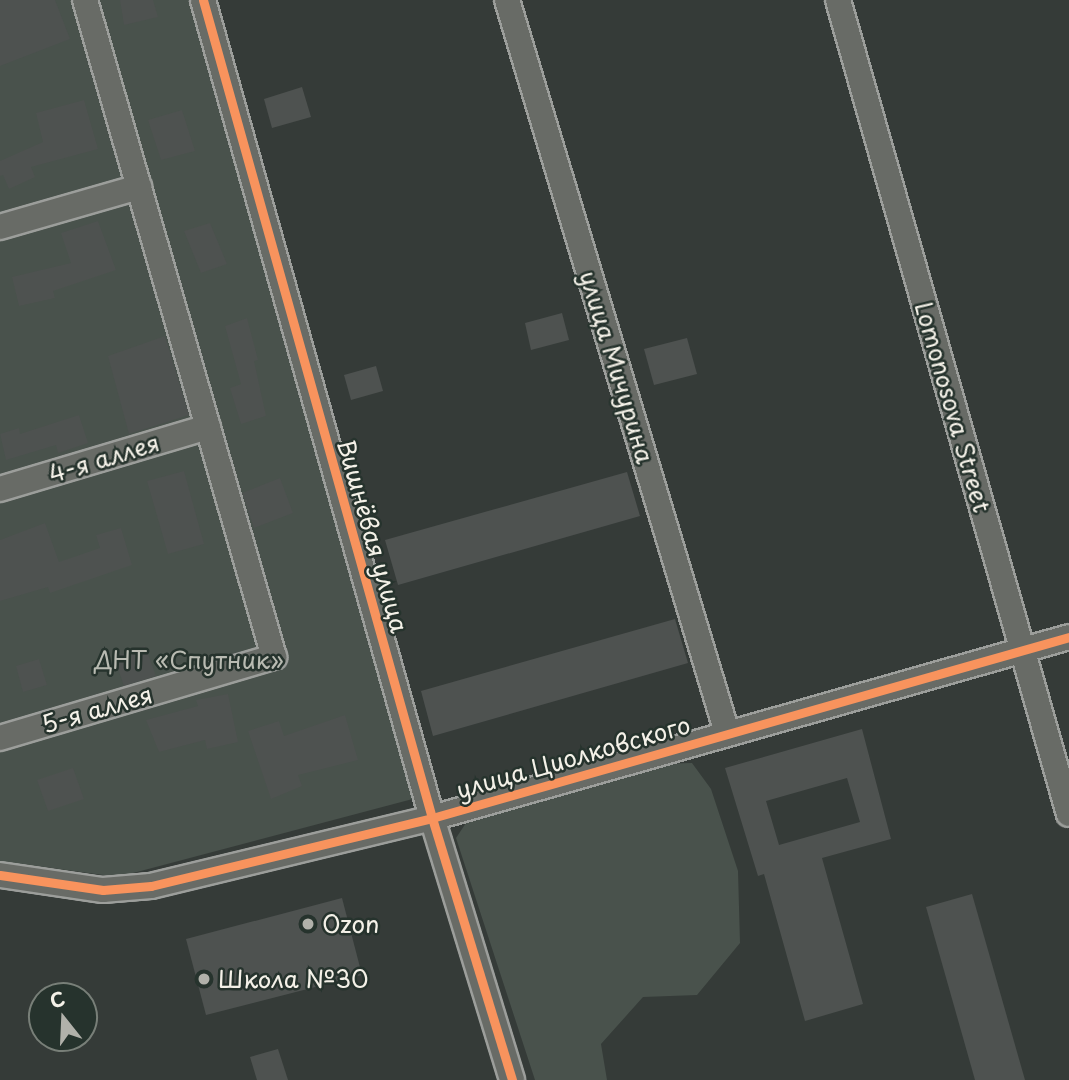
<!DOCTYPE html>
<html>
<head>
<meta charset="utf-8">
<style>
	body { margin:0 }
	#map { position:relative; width:1069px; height:1080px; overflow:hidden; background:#353b38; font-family:"Playpen Sans",sans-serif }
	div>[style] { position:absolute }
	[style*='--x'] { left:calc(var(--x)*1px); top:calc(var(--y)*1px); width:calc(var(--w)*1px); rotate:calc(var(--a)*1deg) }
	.green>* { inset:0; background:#49524c }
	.building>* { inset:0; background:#4e5250 }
	.roads { filter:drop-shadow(2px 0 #9c9e9b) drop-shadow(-2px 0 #9c9e9b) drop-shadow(0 2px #9c9e9b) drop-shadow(0 -2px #9c9e9b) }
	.minor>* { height:24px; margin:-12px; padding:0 12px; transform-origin:12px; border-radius:12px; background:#686b66 }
	.cycleway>* { height:9px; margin:-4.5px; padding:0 4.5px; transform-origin:4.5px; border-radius:4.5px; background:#f8935d }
	.dots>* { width:19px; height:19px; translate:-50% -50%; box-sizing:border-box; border:4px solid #26332d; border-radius:50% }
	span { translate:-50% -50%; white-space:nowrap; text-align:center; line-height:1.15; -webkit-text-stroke:5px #26332d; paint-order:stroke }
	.street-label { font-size:24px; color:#f4f1e8 }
	.park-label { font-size:24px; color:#b9bbb2 }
	.poi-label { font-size:24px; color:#f4f1e8 }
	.left { translate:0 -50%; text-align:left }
	.north { position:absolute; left:28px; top:982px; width:70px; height:70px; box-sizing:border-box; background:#26332d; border:2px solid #787f78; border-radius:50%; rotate:342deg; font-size:19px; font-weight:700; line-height:28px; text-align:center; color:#f4f1e8 }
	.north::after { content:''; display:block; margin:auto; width:24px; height:32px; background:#b1b1aa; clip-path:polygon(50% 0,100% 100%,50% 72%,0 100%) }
</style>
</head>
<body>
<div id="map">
	<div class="green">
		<i style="clip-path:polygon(0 0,199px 0,424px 796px,118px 877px,0 861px)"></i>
		<i style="clip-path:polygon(692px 763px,711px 789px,738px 871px,740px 943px,697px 995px,643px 997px,601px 1044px,607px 1080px,535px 1080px,456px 838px,478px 805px,616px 765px)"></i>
	</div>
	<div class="building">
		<i style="clip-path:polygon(0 0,55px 0,70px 39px,0 66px)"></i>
		<i style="clip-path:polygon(120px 0,153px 0,158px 17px,124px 25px)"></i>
		<i style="clip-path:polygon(302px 87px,311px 117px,272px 128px,264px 99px)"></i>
		<i style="clip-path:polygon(84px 100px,98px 149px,31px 167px,35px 177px,9px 189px,3px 175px,0 176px,0 161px,43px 142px,36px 113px)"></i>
		<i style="clip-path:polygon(182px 110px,195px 151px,161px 160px,148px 120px)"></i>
		<i style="clip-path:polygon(98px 221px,116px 270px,53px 291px,55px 298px,19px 306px,12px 277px,71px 263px,61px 233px)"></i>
		<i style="clip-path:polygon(210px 223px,227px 264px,201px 273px,184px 231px)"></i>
		<i style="clip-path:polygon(562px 313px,569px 340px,531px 350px,525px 323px)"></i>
		<i style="clip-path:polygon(247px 318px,258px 360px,254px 361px,266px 416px,241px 424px,230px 388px,241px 384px,225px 326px)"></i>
		<i style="clip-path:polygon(165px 336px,189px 415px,129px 434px,108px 356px)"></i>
		<i style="clip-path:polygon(687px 338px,697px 374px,654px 385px,644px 349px)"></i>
		<i style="clip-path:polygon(376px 366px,383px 391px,351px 400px,344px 375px)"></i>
		<i style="clip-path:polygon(79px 415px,88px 443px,58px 453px,56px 445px,6px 460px,0 434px,19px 428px,20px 434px)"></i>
		<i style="clip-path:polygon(184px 471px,204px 544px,168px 554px,147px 481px)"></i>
		<i style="clip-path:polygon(627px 472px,640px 516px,398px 585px,385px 540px)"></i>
		<i style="clip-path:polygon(280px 478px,293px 513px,254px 528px,242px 493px)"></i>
		<i style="clip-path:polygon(45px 523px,59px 562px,100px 548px,96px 535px,121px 528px,132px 565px,50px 593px,48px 587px,0 601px,0 540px)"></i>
		<i style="clip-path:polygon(675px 619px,688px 663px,433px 736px,421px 691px)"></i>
		<i style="clip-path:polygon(145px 646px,156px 676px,124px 686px,114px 657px)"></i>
		<i style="clip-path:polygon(39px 659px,47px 685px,23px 692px,16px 666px)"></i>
		<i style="clip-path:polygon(228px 694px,238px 742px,207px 749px,205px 740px,159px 752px,146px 720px,198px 706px,196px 700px)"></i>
		<i style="clip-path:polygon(345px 715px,358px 760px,298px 775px,302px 786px,271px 799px,248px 731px,279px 721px,284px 736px)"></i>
		<i style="clip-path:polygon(evenodd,862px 729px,891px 839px,822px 858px,863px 1004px,805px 1021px,764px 874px,758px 876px,725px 768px,862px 729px,847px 778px,860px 822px,779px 845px,766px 801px,847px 778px)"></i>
		<i style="clip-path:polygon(73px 768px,84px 799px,48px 811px,37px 780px)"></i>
		<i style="clip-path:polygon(972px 894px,1025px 1080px,975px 1080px,926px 907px)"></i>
		<i style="clip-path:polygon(342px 898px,362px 975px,206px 1015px,186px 939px)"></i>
		<i style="clip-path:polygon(278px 1049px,288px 1080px,257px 1080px,250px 1057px)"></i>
	</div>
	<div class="roads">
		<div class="minor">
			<i style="--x:203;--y:0;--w:849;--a:74.36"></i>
			<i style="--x:432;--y:818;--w:274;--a:73"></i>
			<i style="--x:507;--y:0;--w:765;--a:73.29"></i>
			<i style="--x:838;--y:0;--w:846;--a:74.16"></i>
			<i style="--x:0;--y:227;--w:145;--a:-16.1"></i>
			<i style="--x:0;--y:489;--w:217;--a:-16.6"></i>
			<i style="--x:0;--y:738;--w:286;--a:-16.5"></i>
			<i style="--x:274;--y:657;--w:684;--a:-106.05"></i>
			<i style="--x:0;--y:875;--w:104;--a:8.3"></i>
			<i style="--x:103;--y:890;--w:48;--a:-4.8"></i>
			<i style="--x:151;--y:886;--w:289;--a:-13.6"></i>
			<i style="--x:432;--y:818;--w:662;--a:-15.86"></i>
		</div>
	</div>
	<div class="cycleway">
		<i style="--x:203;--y:0;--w:849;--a:74.36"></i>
		<i style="--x:432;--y:818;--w:274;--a:73"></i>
		<i style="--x:0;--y:875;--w:104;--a:8.3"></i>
		<i style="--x:103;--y:890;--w:48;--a:-4.8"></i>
		<i style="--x:151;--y:886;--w:289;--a:-13.6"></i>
		<i style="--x:432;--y:818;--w:662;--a:-15.86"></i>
	</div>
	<div class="dots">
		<i style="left:308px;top:924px;background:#b1b1aa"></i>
		<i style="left:204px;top:979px;background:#b1b1aa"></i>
	</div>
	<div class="street-label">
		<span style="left:617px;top:367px;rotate:73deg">улица Мичурина</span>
		<span style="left:953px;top:407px;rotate:74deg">Lomonosova Street</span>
		<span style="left:104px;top:458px;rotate:-17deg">4-я аллея</span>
		<span style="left:373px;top:536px;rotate:74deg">Вишнёвая улица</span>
		<span style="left:97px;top:709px;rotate:-16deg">5-я аллея</span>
		<span style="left:573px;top:757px;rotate:-16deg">улица Циолковского</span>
	</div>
	<div class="park-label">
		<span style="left:189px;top:660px">ДНТ «Спутник»</span>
	</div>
	<div class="poi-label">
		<span class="left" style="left:322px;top:924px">Ozon</span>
		<span class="left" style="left:218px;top:979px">Школа №30</span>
	</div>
	<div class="north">С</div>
</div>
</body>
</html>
